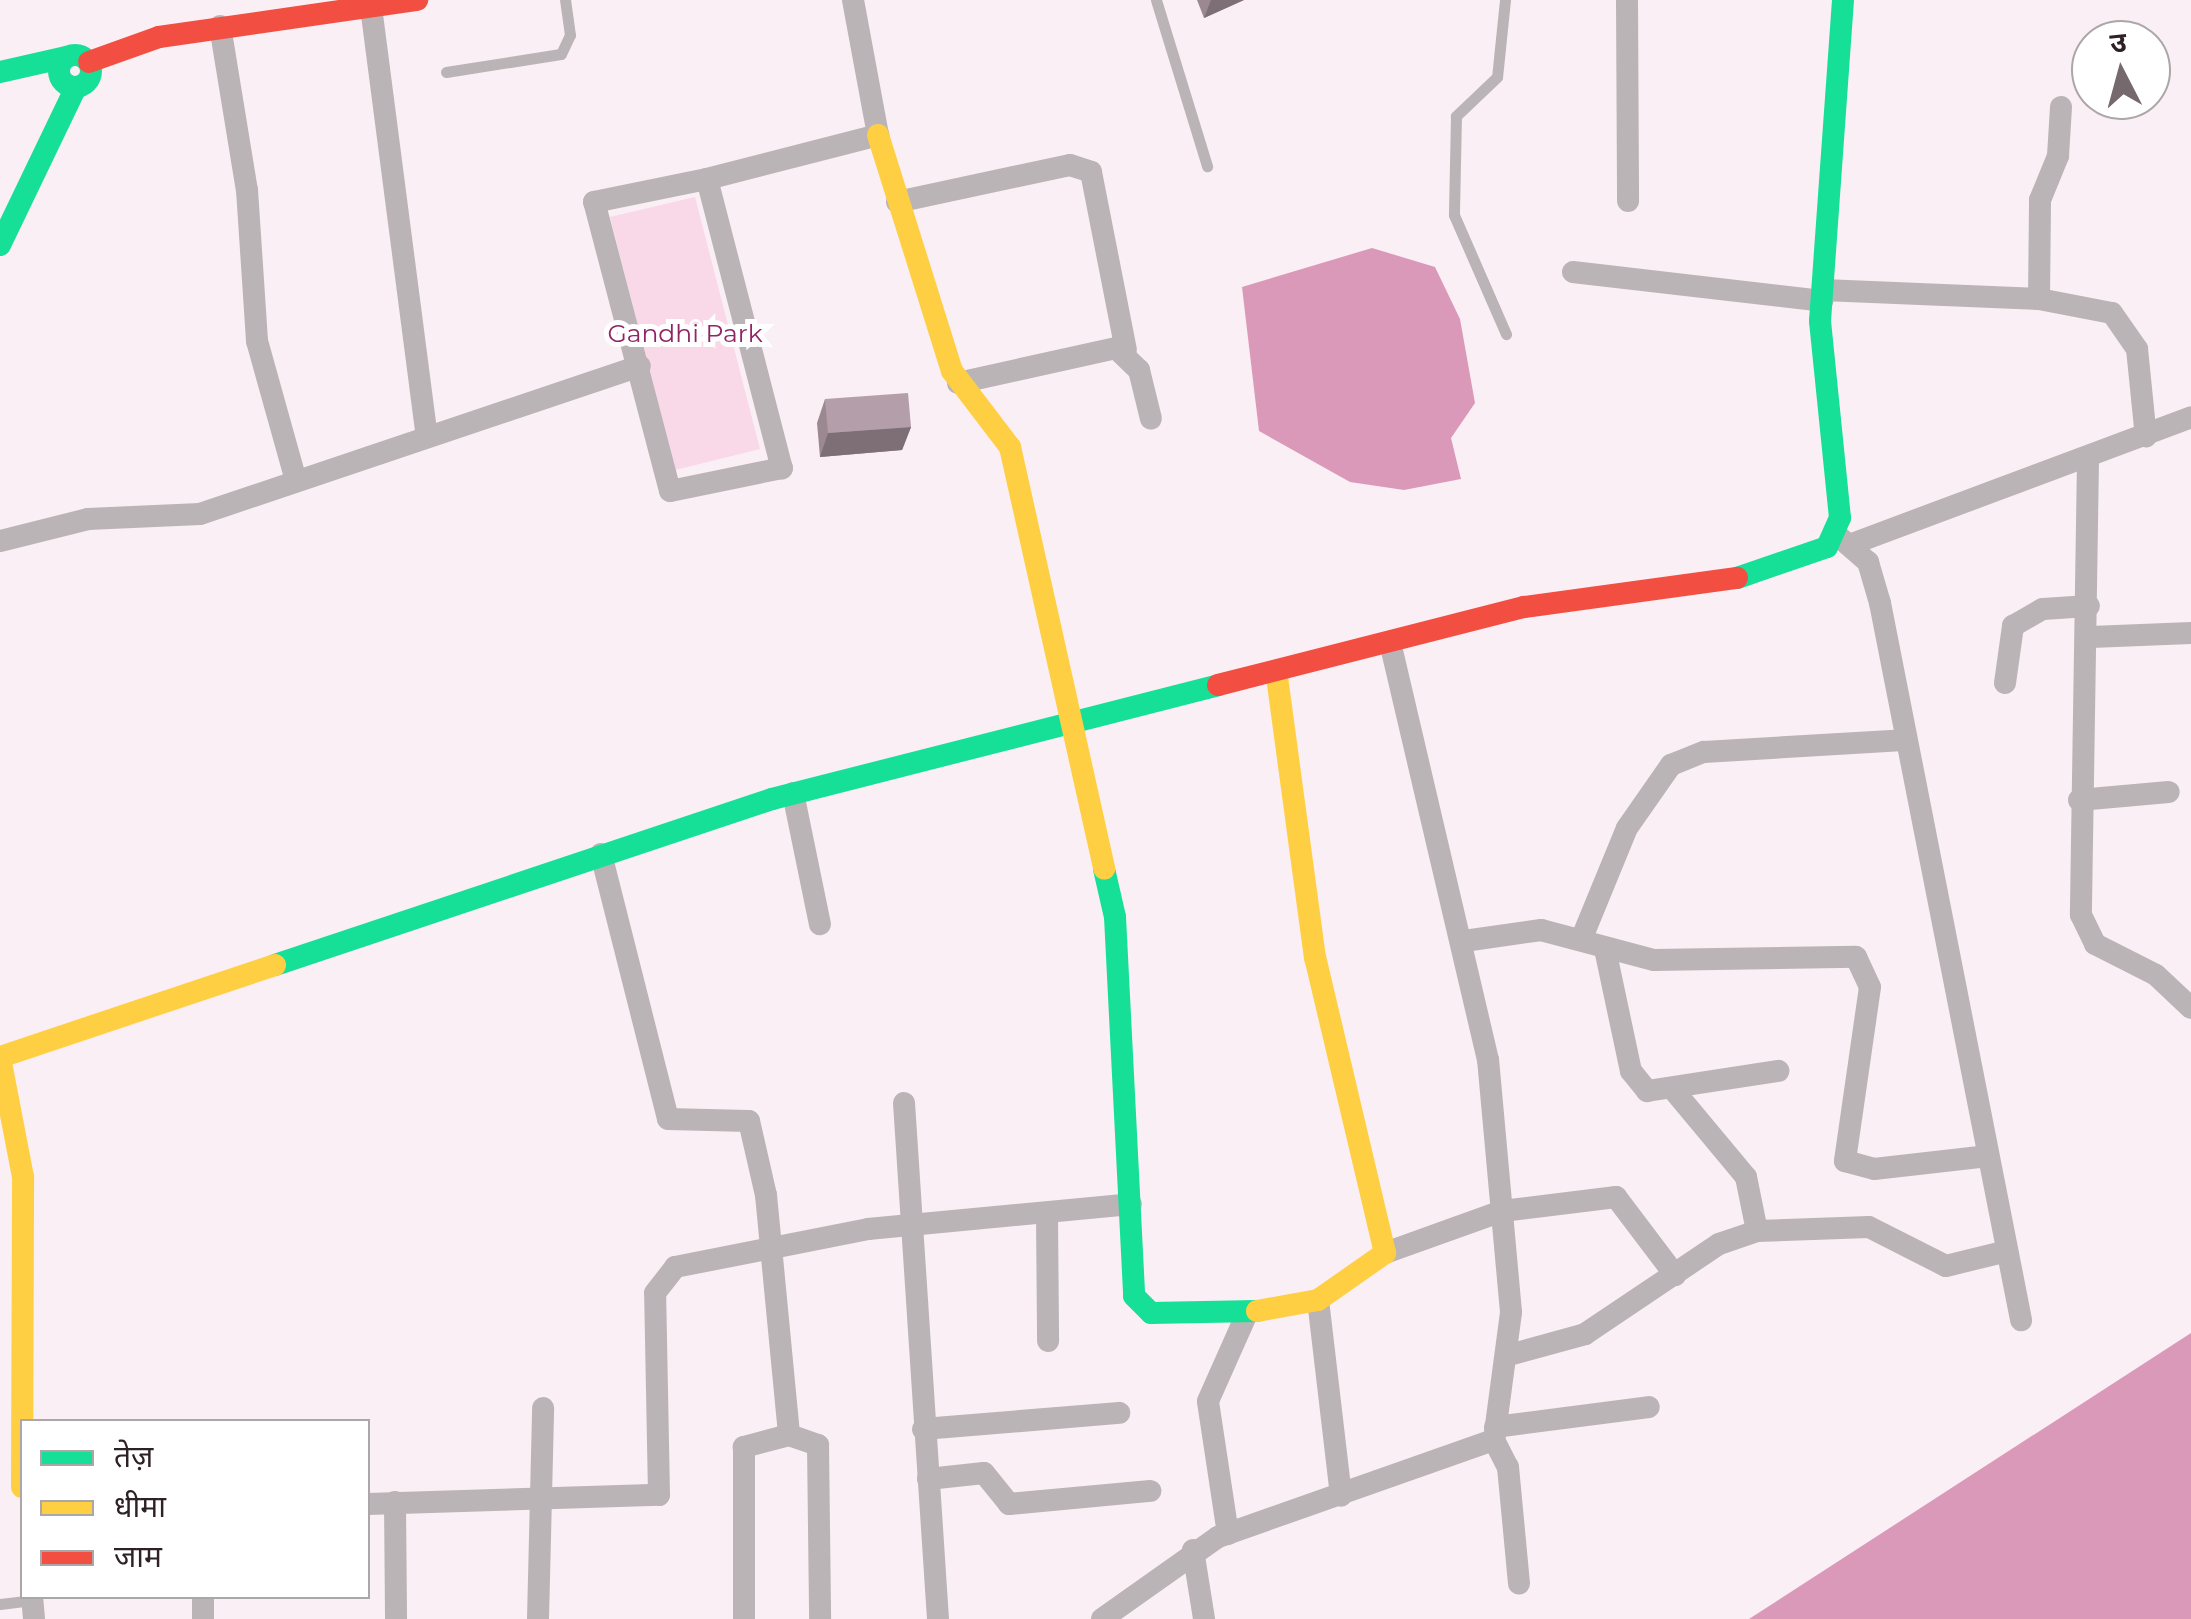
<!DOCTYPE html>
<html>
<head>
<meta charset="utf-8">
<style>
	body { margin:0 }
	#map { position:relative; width:2191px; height:1619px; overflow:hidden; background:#faeff4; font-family:Montserrat,"Noto Sans Devanagari",sans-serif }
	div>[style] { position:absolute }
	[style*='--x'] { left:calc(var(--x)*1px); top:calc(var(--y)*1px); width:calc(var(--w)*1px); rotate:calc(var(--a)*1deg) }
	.green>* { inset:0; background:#f9d9e7 }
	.water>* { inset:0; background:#db99ba }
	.lane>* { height:11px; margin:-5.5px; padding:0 5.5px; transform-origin:5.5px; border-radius:5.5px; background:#bab4b7 }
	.street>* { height:22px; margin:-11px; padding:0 11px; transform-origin:11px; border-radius:11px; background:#bab4b7 }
	.fast>* { height:22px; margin:-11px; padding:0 11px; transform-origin:11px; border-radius:11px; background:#16e098 }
	.fast>.ring { margin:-11px; padding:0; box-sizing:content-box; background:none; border:22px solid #16e098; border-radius:50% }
	.slow>* { height:22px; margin:-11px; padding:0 11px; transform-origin:11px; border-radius:11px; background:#ffcf43 }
	.jam>* { height:22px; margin:-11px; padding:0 11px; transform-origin:11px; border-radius:11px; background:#f24e42 }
	.wall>* { inset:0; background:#9b8891 }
	.shaded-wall>* { inset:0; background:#7e6f76 }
	.building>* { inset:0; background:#b49ea9 }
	span { translate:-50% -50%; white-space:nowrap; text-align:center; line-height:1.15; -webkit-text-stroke:10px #fff; paint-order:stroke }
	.park-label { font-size:25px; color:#902563 }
	.legend { position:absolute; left:20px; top:1419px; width:350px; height:180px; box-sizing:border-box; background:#fff; border:2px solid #aba6a8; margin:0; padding:12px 18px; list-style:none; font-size:30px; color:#2d2126 }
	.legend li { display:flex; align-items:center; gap:20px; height:50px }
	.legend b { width:50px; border:2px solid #aba6a8 }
	.north { position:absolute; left:2071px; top:20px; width:100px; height:100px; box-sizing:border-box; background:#fff; border:2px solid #aba6a8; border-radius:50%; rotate:354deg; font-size:28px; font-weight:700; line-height:40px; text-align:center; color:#2d2126 }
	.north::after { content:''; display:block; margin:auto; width:35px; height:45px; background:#75696e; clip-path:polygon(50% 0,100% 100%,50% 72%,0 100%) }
</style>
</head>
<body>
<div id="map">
	<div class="green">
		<i style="clip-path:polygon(695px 197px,760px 449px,675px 470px,610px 217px)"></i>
	</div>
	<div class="water">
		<i style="clip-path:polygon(1372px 248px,1435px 267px,1460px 319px,1475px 403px,1451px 438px,1461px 479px,1404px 490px,1350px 482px,1259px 431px,1242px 287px)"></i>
		<i style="clip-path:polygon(2191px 1333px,2191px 1619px,1749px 1619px)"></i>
	</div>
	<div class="lane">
		<i style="--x:1156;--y:0;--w:174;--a:72.9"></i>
		<i style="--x:1505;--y:0;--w:77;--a:95.9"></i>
		<i style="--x:1497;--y:77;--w:57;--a:136.4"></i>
		<i style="--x:1456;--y:116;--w:99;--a:91.2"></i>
		<i style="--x:1454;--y:215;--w:130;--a:66.4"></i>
		<i style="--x:446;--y:72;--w:116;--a:-8.9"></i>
		<i style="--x:561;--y:54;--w:21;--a:-65"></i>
		<i style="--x:570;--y:35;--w:35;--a:-98"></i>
		<i style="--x:0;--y:1604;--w:32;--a:-7"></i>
	</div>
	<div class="street">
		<i style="--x:1627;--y:0;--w:201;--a:89.7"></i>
		<i style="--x:371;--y:7;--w:433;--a:82.6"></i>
		<i style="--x:220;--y:26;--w:166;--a:80.7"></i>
		<i style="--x:247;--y:190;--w:151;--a:86.2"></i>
		<i style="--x:257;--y:341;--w:145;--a:74.4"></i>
		<i style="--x:707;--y:179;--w:299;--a:75.5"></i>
		<i style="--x:782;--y:468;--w:114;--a:168.4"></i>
		<i style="--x:670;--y:491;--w:299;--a:-104.7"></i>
		<i style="--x:594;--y:202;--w:115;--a:-11.5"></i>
		<i style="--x:707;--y:179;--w:177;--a:-14.4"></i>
		<i style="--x:878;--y:135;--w:137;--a:-100.5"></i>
		<i style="--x:897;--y:202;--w:177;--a:-12.1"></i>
		<i style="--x:1070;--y:165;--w:22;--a:18"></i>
		<i style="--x:1091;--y:172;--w:181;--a:78.9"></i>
		<i style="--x:1573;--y:272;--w:251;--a:6.6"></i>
		<i style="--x:1823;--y:290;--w:216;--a:2.4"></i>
		<i style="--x:2039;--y:299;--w:74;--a:10.9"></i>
		<i style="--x:2112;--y:313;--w:44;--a:55.2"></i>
		<i style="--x:2137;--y:349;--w:88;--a:84.2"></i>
		<i style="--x:2039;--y:299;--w:99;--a:-89.4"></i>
		<i style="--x:2040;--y:200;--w:48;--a:-67.8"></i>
		<i style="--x:2058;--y:156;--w:49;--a:-86.5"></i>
		<i style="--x:958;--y:383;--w:162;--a:-12.5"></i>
		<i style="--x:1116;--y:348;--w:32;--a:44"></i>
		<i style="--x:1139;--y:370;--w:50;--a:76.2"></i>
		<i style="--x:2088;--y:460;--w:455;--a:90.9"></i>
		<i style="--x:2081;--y:915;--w:32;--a:64"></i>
		<i style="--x:2095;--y:944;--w:68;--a:26.9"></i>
		<i style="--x:2156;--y:975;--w:48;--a:43.3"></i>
		<i style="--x:1838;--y:536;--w:40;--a:41"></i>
		<i style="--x:1868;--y:562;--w:43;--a:73.7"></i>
		<i style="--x:1880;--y:603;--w:731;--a:78.87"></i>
		<i style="--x:0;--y:541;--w:91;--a:-14"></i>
		<i style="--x:88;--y:519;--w:112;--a:-2.6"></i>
		<i style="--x:200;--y:514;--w:464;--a:-18.6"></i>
		<i style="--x:1852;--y:544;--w:362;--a:-20.5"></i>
		<i style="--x:2091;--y:637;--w:100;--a:-2.3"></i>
		<i style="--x:2005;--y:683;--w:58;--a:-82"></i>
		<i style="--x:2013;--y:626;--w:34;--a:-30"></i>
		<i style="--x:2043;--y:609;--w:46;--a:-3.7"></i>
		<i style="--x:793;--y:793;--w:134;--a:78.4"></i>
		<i style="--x:2079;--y:800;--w:90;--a:-5.1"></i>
		<i style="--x:601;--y:854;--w:273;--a:75.8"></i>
		<i style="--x:668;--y:1119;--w:81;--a:1.4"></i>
		<i style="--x:749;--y:1121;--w:76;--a:77.1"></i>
		<i style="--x:766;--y:1195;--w:241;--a:84.5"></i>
		<i style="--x:789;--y:1435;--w:47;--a:165.1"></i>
		<i style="--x:744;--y:1447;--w:172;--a:90"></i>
		<i style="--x:1581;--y:940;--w:121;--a:-67.7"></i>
		<i style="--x:1627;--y:828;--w:77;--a:-55.1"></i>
		<i style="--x:1671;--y:765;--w:35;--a:-22"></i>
		<i style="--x:1704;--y:752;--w:200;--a:-3.4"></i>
		<i style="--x:1464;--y:941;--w:78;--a:-8.1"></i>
		<i style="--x:1541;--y:930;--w:117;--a:14.9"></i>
		<i style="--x:1654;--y:960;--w:202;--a:-0.9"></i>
		<i style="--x:1856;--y:957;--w:33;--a:65"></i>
		<i style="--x:1870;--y:987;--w:176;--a:98.2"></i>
		<i style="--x:1845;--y:1161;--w:30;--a:15"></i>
		<i style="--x:1874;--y:1169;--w:115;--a:-6.5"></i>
		<i style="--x:1605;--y:949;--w:125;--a:78"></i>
		<i style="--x:1631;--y:1071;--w:26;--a:51"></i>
		<i style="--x:1647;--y:1091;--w:133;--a:-8.7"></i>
		<i style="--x:1676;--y:1093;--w:109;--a:50.2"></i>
		<i style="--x:1746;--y:1177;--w:55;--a:78.5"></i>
		<i style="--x:904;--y:1103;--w:517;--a:86.23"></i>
		<i style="--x:1047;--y:1216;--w:125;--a:89.5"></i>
		<i style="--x:1385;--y:1253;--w:124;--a:-19.7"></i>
		<i style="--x:1502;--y:1211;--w:115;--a:-7"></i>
		<i style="--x:1616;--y:1197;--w:98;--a:52.9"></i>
		<i style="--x:1318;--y:1300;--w:197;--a:83.3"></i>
		<i style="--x:1509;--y:1355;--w:79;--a:-15.4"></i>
		<i style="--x:1585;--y:1334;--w:161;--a:-33.9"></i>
		<i style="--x:1719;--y:1244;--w:40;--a:-18.9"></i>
		<i style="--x:1757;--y:1231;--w:112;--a:-2"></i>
		<i style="--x:1869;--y:1227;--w:86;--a:26.9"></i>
		<i style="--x:1946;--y:1266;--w:63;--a:-13.8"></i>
		<i style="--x:1495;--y:1427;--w:155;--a:-7.4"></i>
		<i style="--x:923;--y:1429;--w:197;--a:-4.7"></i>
		<i style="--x:789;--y:1435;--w:31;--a:19"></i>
		<i style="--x:818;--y:1445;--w:174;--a:89.3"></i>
		<i style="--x:1494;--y:1440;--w:30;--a:63"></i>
		<i style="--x:1508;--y:1467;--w:117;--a:84.6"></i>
		<i style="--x:928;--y:1479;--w:56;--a:-6.1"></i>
		<i style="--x:984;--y:1473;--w:40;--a:51"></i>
		<i style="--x:1009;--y:1504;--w:142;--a:-5.3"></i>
		<i style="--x:395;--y:1502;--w:117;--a:89.5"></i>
		<i style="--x:368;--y:1504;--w:291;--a:-1.8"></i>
		<i style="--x:659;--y:1495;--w:202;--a:-91.1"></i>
		<i style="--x:655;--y:1293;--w:33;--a:-52"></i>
		<i style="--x:675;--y:1267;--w:197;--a:-11.1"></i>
		<i style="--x:868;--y:1229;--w:264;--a:-5.4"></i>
		<i style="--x:1228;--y:1534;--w:134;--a:-98.6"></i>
		<i style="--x:1208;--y:1401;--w:98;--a:-66"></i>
		<i style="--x:1193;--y:1550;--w:70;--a:80.9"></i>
		<i style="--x:32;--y:1596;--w:23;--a:85"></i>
		<i style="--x:203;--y:1596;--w:23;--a:90"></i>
		<i style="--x:538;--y:1619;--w:211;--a:-88.6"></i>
		<i style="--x:1102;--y:1619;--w:142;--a:-35.3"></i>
		<i style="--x:1218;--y:1537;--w:293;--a:-19.4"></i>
		<i style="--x:1494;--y:1440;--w:129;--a:-82.4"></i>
		<i style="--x:1511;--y:1312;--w:253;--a:-95.2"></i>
		<i style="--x:1488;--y:1060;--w:428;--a:-103.2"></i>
	</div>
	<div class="fast">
		<i class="ring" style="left:59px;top:55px;width:10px;height:10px"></i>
		<i style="--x:0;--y:72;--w:68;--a:-12.8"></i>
		<i style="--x:0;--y:245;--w:175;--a:-64.3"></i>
		<i style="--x:1737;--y:578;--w:95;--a:-19"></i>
		<i style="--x:1827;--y:547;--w:32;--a:-66"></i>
		<i style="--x:1840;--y:518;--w:198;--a:-95.8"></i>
		<i style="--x:1820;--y:321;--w:322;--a:-85.9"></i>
		<i style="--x:1104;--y:869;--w:49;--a:77.1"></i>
		<i style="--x:1115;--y:917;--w:379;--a:87.1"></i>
		<i style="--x:1134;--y:1296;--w:24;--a:45"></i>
		<i style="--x:1151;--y:1313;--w:106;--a:-1.1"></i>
		<i style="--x:275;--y:965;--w:524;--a:-18.47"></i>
		<i style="--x:772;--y:799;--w:460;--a:-14.3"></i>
	</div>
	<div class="slow">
		<i style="--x:878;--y:135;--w:247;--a:72.6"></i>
		<i style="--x:952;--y:371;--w:96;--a:52.7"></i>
		<i style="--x:1010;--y:447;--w:432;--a:77.4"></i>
		<i style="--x:1257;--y:1311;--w:62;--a:-10.2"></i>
		<i style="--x:1318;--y:1300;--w:82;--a:-35"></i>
		<i style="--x:1385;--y:1253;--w:303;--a:-103.3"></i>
		<i style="--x:1315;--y:958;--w:290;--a:-97.7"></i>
		<i style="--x:22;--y:1487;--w:310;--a:-89.8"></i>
		<i style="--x:23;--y:1177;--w:122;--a:-100.9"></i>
		<i style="--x:0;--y:1057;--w:290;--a:-18.5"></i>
	</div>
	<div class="jam">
		<i style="--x:89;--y:62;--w:74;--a:-19.7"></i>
		<i style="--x:159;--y:37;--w:261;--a:-8.2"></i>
		<i style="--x:1218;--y:685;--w:316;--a:-14.3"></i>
		<i style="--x:1524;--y:607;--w:215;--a:-7.8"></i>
	</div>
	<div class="wall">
		<i style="clip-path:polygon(1197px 0,1244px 0,1204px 18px)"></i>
		<i style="clip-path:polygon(825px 399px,911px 427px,902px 450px,820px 457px,817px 423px)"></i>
	</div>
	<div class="shaded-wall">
		<i style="clip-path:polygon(1211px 0,1244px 0,1204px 18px)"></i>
		<i style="clip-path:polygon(911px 427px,902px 450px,820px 457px,828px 433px)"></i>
	</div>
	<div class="building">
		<i style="clip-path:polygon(908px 393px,911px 427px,828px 433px,825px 399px)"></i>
	</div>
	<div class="park-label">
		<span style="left:685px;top:333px">Gandhi Park</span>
	</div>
	<ul class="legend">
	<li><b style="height:12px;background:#16e098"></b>तेज़</li>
	<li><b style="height:12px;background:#ffcf43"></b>धीमा</li>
	<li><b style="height:12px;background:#f24e42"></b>जाम</li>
	</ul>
	<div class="north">उ</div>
</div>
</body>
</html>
